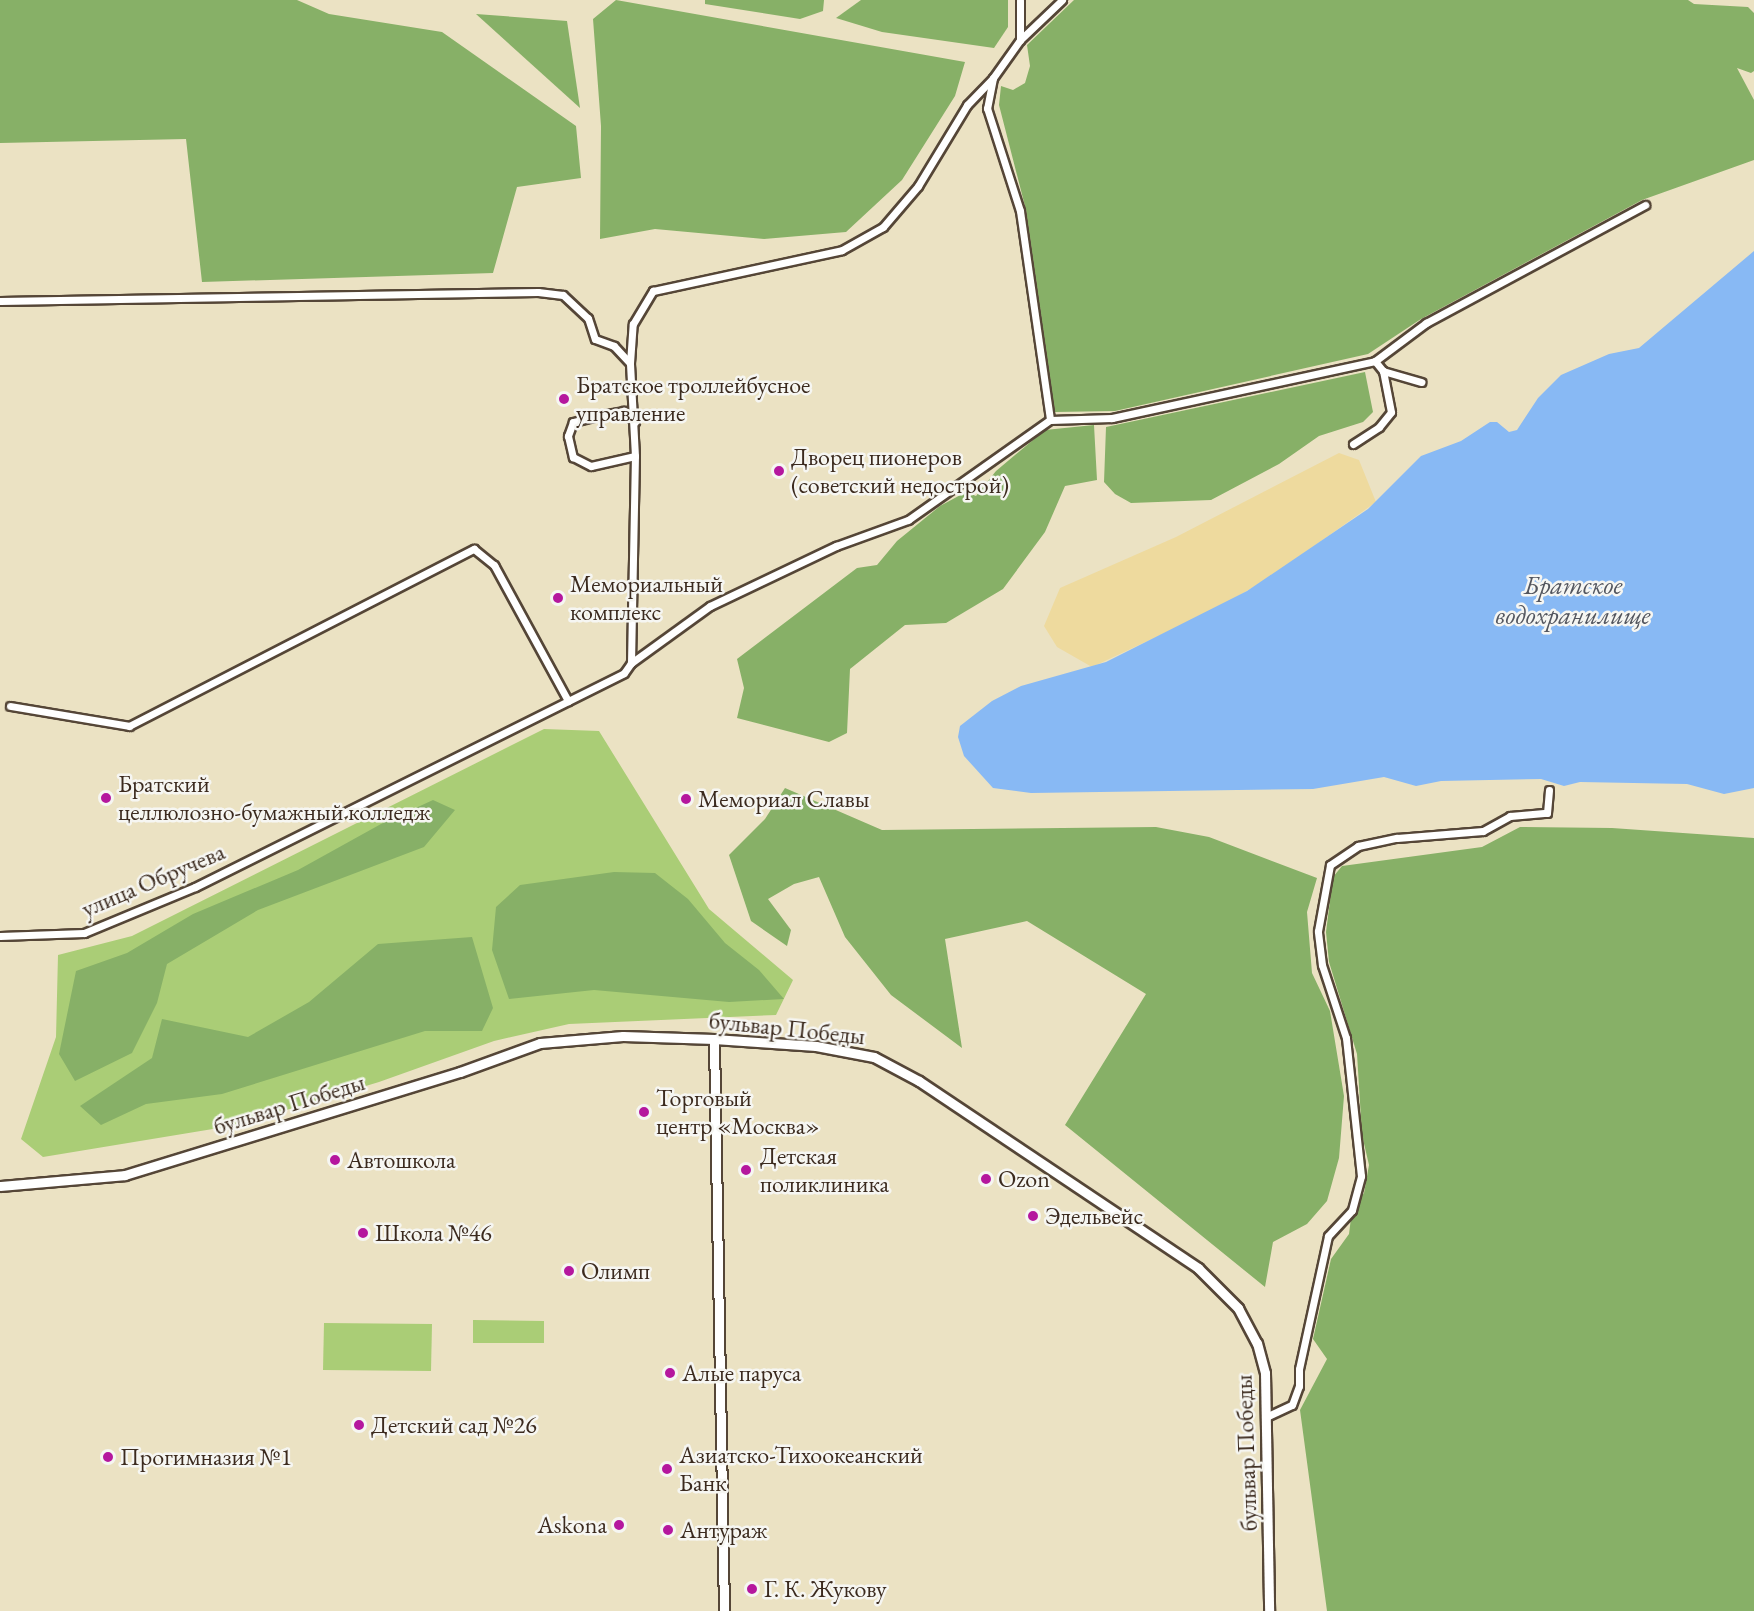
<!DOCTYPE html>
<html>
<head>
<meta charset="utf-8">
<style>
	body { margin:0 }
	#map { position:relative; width:1754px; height:1611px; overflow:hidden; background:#ebe2c3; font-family:"EB Garamond",serif }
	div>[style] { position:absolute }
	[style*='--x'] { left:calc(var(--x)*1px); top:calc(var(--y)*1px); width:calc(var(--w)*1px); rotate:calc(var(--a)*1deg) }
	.green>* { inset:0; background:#aacd76 }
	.forest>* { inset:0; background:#87b067 }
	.sand>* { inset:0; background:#eeda9e }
	.water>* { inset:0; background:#88b9f4 }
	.roads { filter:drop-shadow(2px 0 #554637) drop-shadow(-2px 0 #554637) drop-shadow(0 2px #554637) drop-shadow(0 -2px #554637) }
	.minor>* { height:7px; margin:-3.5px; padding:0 3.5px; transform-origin:3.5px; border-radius:3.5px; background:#fff }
	.tertiary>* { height:9px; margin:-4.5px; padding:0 4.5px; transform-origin:4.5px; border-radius:4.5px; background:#fff }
	.dots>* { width:16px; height:16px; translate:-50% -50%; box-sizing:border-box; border:3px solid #f6f6f2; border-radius:50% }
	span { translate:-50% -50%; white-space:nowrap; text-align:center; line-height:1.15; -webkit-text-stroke:5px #f6f6f2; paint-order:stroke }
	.poi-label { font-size:24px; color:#3b2a1e }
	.left { translate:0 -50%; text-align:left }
	.right { translate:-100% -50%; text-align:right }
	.street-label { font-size:24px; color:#3b2a1e }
	.water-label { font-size:26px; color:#52555e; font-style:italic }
</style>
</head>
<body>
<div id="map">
	<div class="green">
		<i style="clip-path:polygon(544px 729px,599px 731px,709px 909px,793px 980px,776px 1015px,569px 1024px,494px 1041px,379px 1082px,237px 1125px,43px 1157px,21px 1139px,56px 1037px,58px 955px,132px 936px)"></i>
		<i style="clip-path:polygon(473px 1320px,544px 1321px,544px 1343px,473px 1343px)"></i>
		<i style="clip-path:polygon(324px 1323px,432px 1324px,431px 1371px,323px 1370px)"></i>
	</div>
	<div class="forest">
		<i style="clip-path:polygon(0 0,297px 0,329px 14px,442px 32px,576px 126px,581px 178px,517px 187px,493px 273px,202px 282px,186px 139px,0 143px)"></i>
		<i style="clip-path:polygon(616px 0,965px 62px,955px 96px,902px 180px,846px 232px,764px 239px,655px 229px,600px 239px,601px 126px,593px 19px)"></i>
		<i style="clip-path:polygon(705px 0,824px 0,823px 11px,800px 19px,705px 4px)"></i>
		<i style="clip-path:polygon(861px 0,1008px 0,1008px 27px,994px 48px,882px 32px,836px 18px)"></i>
		<i style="clip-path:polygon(1074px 0,1688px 0,1694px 4px,1748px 7px,1754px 13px,1754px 71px,1751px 73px,1737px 68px,1754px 100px,1754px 160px,1642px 200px,1421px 319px,1368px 354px,1115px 411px,1055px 412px,1026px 210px,999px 105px,1001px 86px,1013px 90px,1025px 83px,1030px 66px,1027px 45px)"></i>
		<i style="clip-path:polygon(476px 14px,567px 21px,580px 108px)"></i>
		<i style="clip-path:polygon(1365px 372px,1373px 412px,1363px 422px,1319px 436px,1279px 464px,1211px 500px,1131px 503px,1115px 494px,1104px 482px,1106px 427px)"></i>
		<i style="clip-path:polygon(1094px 425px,1097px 480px,1065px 486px,1045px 532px,1003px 589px,946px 623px,905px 625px,850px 669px,847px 733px,829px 742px,737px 718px,744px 688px,737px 659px,857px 568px,877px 565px,897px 541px,940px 506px,966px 492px,976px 496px,996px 471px,1045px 430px)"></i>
		<i style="clip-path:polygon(785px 788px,882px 830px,1156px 827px,1209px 837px,1317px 878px,1307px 912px,1312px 973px,1330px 1011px,1344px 1096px,1339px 1158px,1327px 1201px,1307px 1224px,1273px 1242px,1265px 1287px,1065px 1125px,1146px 994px,1027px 921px,945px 939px,962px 1048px,891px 995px,845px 937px,819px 877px,794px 884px,768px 899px,791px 930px,787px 946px,751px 921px,729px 855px,765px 819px)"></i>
		<i style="clip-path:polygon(433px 800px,455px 810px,424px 847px,258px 910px,167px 964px,157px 1003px,132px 1053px,75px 1081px,59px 1054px,76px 971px,127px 953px,193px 914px,298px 870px,381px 824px)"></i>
		<i style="clip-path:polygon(1520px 827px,1612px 828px,1754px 838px,1754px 1611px,1327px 1611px,1300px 1410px,1327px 1359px,1313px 1339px,1331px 1259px,1349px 1234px,1352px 1210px,1364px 1193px,1369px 1165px,1362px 1135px,1357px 1054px,1329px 962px,1326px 932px,1333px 877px,1342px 866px,1482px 847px)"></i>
		<i style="clip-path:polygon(614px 872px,655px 873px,688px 899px,725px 943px,759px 970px,784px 999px,729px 1002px,594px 990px,509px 999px,492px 950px,496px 907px,520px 885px)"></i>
		<i style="clip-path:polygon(472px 937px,493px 1008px,482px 1031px,425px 1031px,222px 1094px,146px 1104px,101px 1125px,80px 1106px,152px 1058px,162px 1019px,248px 1037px,309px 1002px,378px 944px)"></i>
	</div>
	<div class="sand">
		<i style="clip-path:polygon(1339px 453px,1359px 460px,1376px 502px,1272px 576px,1216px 609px,1092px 667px,1057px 647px,1044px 626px,1060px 588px,1176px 537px)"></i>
	</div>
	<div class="water">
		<i style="clip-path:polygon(1754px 251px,1754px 788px,1724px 794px,1687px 784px,1580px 782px,1564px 786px,1541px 779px,1441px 781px,1416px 786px,1384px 777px,1313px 789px,1031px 793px,993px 788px,964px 756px,958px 737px,960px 726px,992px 701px,1021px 686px,1106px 662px,1247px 591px,1368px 509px,1421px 456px,1461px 441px,1490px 422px,1497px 422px,1509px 432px,1517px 430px,1538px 398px,1561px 375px,1609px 354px,1639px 348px)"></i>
	</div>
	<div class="roads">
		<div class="minor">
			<i style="--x:1020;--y:0;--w:40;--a:90"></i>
			<i style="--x:1020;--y:40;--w:47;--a:125.4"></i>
			<i style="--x:993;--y:78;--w:31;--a:101"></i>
			<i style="--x:987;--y:108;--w:108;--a:72.2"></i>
			<i style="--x:1020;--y:211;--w:211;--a:81.8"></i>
			<i style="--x:1020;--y:40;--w:58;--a:-43.6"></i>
			<i style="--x:0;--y:301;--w:538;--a:-0.96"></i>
			<i style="--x:538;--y:292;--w:25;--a:7"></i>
			<i style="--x:563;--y:295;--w:34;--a:43"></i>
			<i style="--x:588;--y:318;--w:22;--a:72"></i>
			<i style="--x:595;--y:339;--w:20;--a:20"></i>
			<i style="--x:614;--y:346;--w:23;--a:47"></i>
			<i style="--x:1383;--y:371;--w:40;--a:16"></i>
			<i style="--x:635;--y:422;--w:16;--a:-135"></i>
			<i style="--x:624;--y:411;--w:27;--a:170"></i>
			<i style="--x:597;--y:416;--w:25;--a:166"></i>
			<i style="--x:573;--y:422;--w:15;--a:110"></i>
			<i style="--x:568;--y:436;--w:22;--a:77"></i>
			<i style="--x:573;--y:457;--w:20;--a:27"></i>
			<i style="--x:591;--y:466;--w:45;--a:-12.8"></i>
			<i style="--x:1353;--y:444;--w:31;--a:-33"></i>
			<i style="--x:1379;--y:427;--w:19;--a:-51"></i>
			<i style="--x:1391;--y:412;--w:42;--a:-101"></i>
			<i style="--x:1383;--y:371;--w:13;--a:-129"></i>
			<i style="--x:631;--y:663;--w:207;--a:-88.9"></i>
			<i style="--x:635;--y:456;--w:93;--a:-93.1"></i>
			<i style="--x:630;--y:363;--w:39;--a:-86"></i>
			<i style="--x:633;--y:324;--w:39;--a:-59"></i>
			<i style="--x:653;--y:291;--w:193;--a:-12.2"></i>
			<i style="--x:842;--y:250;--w:47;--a:-29.3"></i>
			<i style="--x:883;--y:227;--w:54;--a:-49.5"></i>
			<i style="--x:918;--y:186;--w:95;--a:-58.8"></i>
			<i style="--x:967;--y:105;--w:37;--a:-46"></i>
			<i style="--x:10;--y:706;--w:121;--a:9.5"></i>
			<i style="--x:129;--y:726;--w:388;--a:-27.2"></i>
			<i style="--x:474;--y:549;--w:26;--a:39"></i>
			<i style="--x:494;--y:565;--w:155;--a:61.4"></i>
			<i style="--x:0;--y:936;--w:84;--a:-2"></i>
			<i style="--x:84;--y:933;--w:120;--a:-22.5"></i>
			<i style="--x:195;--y:887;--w:479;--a:-26.5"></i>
			<i style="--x:624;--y:673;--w:12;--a:-55"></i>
			<i style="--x:631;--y:663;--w:97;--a:-35.8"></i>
			<i style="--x:710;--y:606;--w:140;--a:-25.5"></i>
			<i style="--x:836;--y:546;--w:77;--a:-19.9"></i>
			<i style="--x:908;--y:520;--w:174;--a:-35.2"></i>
			<i style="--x:1050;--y:420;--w:62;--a:-1.8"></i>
			<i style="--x:1112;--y:418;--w:269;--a:-12.2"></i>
			<i style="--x:1375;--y:361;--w:64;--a:-36.7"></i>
			<i style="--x:1426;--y:323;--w:249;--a:-28.3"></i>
			<i style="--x:1268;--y:1416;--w:26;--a:-25"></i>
			<i style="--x:1292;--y:1405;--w:20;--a:-70"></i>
			<i style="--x:1299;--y:1386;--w:17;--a:-90"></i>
			<i style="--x:1299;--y:1369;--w:136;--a:-77.7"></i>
			<i style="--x:1328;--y:1236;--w:35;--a:-47"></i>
			<i style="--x:1352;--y:1210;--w:35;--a:-75"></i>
			<i style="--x:1361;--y:1176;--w:139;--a:-96.2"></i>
			<i style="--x:1346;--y:1038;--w:77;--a:-108.2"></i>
			<i style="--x:1322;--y:965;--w:34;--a:-97"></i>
			<i style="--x:1318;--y:931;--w:67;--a:-79.7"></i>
			<i style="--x:1330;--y:865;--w:34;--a:-34"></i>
			<i style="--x:1358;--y:846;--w:40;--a:-12"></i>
			<i style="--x:1397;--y:838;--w:86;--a:-4.7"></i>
			<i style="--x:1483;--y:831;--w:31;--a:-29"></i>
			<i style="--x:1510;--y:816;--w:37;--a:-5"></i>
			<i style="--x:1547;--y:813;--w:23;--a:-85"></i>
		</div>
		<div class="tertiary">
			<i style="--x:714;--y:1039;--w:572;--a:89"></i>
			<i style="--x:0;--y:1186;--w:125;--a:-5"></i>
			<i style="--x:125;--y:1175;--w:350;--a:-17.1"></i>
			<i style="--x:460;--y:1072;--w:85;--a:-19.9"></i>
			<i style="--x:540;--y:1043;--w:83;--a:-4.8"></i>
			<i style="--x:623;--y:1036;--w:91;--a:1.9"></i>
			<i style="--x:714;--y:1039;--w:102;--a:3.9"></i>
			<i style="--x:816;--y:1046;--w:59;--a:10.7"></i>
			<i style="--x:874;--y:1057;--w:51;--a:28.1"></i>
			<i style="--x:919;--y:1081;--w:336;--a:33.8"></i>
			<i style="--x:1198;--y:1268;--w:57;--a:45"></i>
			<i style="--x:1238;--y:1308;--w:40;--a:62"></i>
			<i style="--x:1257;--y:1343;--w:31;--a:75"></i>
			<i style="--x:1265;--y:1373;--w:238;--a:89"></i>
		</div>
	</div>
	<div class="dots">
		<i style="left:564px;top:399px;background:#b5179e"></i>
		<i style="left:779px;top:471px;background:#b5179e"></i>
		<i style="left:558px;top:598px;background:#b5179e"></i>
		<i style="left:106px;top:798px;background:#b5179e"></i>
		<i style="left:686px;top:799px;background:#b5179e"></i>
		<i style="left:644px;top:1112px;background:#b5179e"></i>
		<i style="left:335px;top:1160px;background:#b5179e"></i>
		<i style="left:746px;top:1170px;background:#b5179e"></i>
		<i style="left:986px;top:1179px;background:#b5179e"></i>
		<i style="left:1033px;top:1216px;background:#b5179e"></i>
		<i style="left:363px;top:1233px;background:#b5179e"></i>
		<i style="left:569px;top:1271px;background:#b5179e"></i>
		<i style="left:670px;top:1373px;background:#b5179e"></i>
		<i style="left:359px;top:1425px;background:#b5179e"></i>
		<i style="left:108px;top:1457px;background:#b5179e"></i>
		<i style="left:667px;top:1469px;background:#b5179e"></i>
		<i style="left:619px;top:1525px;background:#b5179e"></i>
		<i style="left:668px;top:1530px;background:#b5179e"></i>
		<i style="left:752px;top:1589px;background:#b5179e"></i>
	</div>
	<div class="poi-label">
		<span class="left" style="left:576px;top:399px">Братское троллейбусное<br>управление</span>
		<span class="left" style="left:791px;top:471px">Дворец пионеров<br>(советский недострой)</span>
		<span class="left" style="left:570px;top:598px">Мемориальный<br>комплекс</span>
		<span class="left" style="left:118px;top:798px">Братский<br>целлюлозно-бумажный колледж</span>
		<span class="left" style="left:698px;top:799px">Мемориал Славы</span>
		<span class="left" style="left:656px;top:1112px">Торговый<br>центр «Москва»</span>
		<span class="left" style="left:760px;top:1170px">Детская<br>поликлиника</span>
		<span class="left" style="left:347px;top:1160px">Автошкола</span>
		<span class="left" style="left:998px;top:1179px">Ozon</span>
		<span class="left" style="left:1045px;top:1216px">Эдельвейс</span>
		<span class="left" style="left:375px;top:1233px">Школа №46</span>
		<span class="left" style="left:581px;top:1271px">Олимп</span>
		<span class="left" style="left:682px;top:1373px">Алые паруса</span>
		<span class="left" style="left:371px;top:1425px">Детский сад №26</span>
		<span class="left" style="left:679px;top:1469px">Азиатско-Тихоокеанский<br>Банк</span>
		<span class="left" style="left:120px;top:1457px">Прогимназия №1</span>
		<span class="right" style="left:607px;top:1525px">Askona</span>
		<span class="left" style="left:680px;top:1530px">Антураж</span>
		<span class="left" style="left:764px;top:1589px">Г. К. Жукову</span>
	</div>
	<div class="street-label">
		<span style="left:153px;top:880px;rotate:-23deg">улица Обручева</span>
		<span style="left:787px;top:1028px;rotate:6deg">бульвар Победы</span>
		<span style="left:289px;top:1104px;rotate:-17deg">бульвар Победы</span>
		<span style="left:1246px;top:1453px;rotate:-92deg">бульвар Победы</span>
	</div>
	<div class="water-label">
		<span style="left:1573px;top:601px">Братское<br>водохранилище</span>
	</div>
</div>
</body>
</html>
